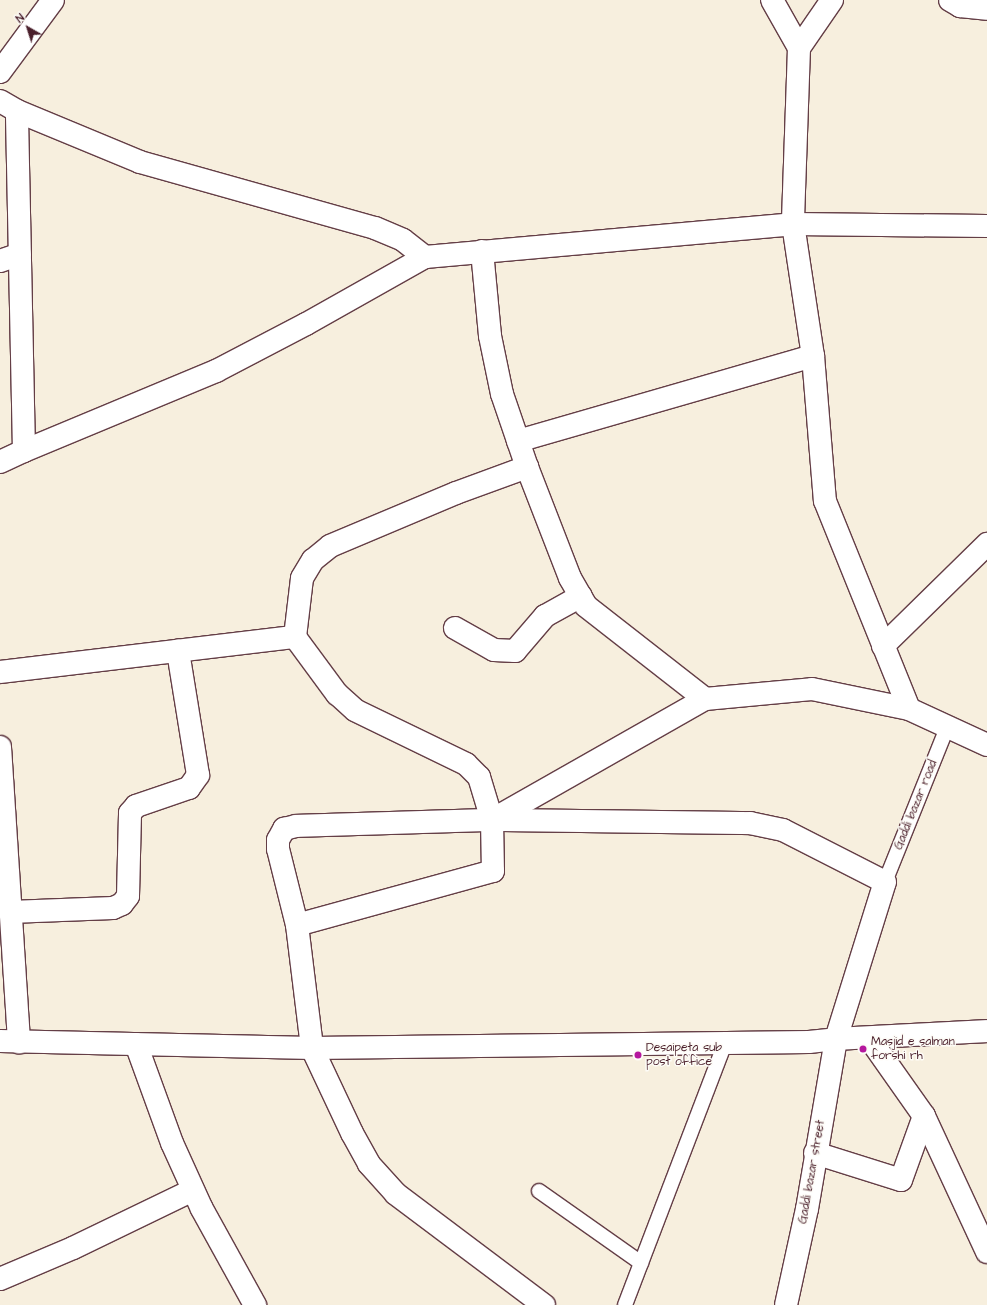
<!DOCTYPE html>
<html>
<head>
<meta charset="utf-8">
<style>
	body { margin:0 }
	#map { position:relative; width:987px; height:1305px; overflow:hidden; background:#f7efde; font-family:"Architects Daughter",sans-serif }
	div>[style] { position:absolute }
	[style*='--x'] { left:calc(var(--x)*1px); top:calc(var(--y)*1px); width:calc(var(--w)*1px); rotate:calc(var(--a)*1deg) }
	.roads { filter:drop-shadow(1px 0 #643e46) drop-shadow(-1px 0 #643e46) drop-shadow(0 1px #643e46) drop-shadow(0 -1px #643e46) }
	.lane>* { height:14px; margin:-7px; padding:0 7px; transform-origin:7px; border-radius:7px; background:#fff }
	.street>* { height:22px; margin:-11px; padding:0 11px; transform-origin:11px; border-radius:11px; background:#fff }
	.dots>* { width:11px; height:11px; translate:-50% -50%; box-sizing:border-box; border:2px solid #fdfcf7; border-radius:50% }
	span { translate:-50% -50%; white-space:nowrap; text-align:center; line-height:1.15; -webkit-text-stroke:3px #fdfcf7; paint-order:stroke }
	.street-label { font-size:12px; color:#4a1f2b }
	.poi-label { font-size:12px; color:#4a1f2b }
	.left { translate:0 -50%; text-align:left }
	.north { position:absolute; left:8px; top:8px; width:40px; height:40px; -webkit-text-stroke:3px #fdfcf7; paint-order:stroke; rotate:321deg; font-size:11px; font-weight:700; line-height:16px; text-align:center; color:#4a1f2b }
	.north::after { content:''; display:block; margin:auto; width:14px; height:18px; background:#4a1f2b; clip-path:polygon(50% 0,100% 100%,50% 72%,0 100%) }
</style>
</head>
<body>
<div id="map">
	<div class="roads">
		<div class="lane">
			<i style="--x:885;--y:882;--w:166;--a:-68.1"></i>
			<i style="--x:539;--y:1191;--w:125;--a:35.2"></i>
			<i style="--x:625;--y:1305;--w:280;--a:-69.1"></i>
		</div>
		<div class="street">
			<i style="--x:772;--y:0;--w:55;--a:60.6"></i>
			<i style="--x:832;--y:0;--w:58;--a:124.5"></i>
			<i style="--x:799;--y:48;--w:176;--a:92"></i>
			<i style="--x:793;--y:224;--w:134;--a:81.4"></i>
			<i style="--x:813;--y:356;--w:145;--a:85.3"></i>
			<i style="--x:825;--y:501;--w:224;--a:68"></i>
			<i style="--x:950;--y:0;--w:12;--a:31"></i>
			<i style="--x:960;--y:6;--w:27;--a:6"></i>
			<i style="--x:0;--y:72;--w:89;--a:-53.6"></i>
			<i style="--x:0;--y:101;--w:20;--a:30"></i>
			<i style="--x:17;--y:111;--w:133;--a:22.5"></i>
			<i style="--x:140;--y:162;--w:244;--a:15.7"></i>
			<i style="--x:375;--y:228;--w:30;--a:23"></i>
			<i style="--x:403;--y:240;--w:28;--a:38"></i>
			<i style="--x:425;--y:257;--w:137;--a:150.6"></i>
			<i style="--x:306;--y:324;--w:102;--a:152.4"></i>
			<i style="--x:216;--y:371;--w:208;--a:157.4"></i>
			<i style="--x:24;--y:451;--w:340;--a:-91.2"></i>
			<i style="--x:482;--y:251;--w:85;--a:84.6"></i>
			<i style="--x:490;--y:336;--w:59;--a:78.3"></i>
			<i style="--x:502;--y:394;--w:77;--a:71.1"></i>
			<i style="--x:527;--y:467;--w:119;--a:68.8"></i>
			<i style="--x:570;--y:578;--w:32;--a:60"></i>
			<i style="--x:586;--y:606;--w:151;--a:38"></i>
			<i style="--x:425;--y:257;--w:369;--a:-5.1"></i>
			<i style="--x:793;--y:224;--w:194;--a:0.6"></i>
			<i style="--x:0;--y:261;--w:21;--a:-19"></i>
			<i style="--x:518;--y:441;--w:307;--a:-16.1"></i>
			<i style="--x:0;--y:462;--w:26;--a:-25"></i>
			<i style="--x:455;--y:628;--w:45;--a:29.4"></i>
			<i style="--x:494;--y:650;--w:21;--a:3"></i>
			<i style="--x:515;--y:651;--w:46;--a:-49.4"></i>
			<i style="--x:545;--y:616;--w:41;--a:-29.1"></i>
			<i style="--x:883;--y:646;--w:146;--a:-44.4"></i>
			<i style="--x:0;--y:672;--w:297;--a:-6.8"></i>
			<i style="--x:295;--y:637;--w:59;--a:-83.2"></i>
			<i style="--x:302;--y:578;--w:21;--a:-59"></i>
			<i style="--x:313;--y:560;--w:22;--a:-39"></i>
			<i style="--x:330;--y:546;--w:137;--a:-22.8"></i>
			<i style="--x:456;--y:493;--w:76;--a:-20.1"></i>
			<i style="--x:0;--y:747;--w:296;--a:86.3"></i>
			<i style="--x:492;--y:820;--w:51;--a:88.9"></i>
			<i style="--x:493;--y:871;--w:203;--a:164.6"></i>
			<i style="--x:297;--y:925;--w:124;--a:83"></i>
			<i style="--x:312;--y:1048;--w:94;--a:64.8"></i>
			<i style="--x:352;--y:1133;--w:35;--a:61"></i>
			<i style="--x:369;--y:1164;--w:40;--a:48"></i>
			<i style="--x:396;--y:1194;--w:185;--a:36.9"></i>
			<i style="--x:10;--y:912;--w:103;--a:-2.2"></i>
			<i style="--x:113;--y:908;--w:10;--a:-24"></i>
			<i style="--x:122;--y:904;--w:10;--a:-53"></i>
			<i style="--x:128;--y:896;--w:83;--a:-88.6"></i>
			<i style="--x:130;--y:813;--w:9;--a:-49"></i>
			<i style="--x:136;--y:806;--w:56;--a:-18.8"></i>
			<i style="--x:189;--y:788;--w:16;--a:-55"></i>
			<i style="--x:198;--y:775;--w:126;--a:-99.2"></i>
			<i style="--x:297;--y:925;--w:78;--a:-104"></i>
			<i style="--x:278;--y:849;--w:9;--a:-90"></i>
			<i style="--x:278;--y:840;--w:13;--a:-61"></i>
			<i style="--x:284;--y:829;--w:12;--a:-14"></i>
			<i style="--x:296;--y:826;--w:196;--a:-1.8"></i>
			<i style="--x:492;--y:820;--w:245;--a:-29.6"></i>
			<i style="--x:705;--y:699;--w:107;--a:-5.3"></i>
			<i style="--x:812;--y:689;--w:99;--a:11.7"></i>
			<i style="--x:909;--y:709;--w:86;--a:24.8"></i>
			<i style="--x:869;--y:1038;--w:95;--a:54.8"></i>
			<i style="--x:0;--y:1041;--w:312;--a:1.3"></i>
			<i style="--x:312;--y:1048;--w:497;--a:-0.7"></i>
			<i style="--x:809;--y:1042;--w:27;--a:-6"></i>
			<i style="--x:836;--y:1039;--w:164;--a:-72.7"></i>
			<i style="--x:885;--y:882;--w:114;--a:-153"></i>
			<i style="--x:783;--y:830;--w:34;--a:-168"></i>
			<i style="--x:750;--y:823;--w:258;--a:-179.3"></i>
			<i style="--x:492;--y:820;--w:45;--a:-106.8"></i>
			<i style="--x:479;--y:777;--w:18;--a:-135"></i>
			<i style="--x:466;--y:764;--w:123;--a:-154.1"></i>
			<i style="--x:355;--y:710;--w:24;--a:-138"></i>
			<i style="--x:337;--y:694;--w:71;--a:-126.4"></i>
			<i style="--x:136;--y:1044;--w:105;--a:70"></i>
			<i style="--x:172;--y:1143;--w:72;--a:65.6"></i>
			<i style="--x:202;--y:1209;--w:110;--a:61.1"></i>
			<i style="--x:815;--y:1153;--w:90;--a:17.4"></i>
			<i style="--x:901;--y:1180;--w:68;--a:-70.2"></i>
			<i style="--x:924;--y:1116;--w:150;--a:65.1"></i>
			<i style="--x:0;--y:1279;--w:79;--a:-23"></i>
			<i style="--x:73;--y:1248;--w:133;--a:-25.8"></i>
			<i style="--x:786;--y:1305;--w:98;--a:-77.7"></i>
			<i style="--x:807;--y:1209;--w:172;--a:-80.3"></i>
			<i style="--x:836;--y:1039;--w:151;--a:-3"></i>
		</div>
	</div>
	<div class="dots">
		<i style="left:863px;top:1049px;background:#b5179e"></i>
		<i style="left:638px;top:1055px;background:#b5179e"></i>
	</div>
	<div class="street-label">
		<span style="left:916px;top:805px;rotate:-68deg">Gaddi bazar road</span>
		<span style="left:812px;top:1172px;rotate:-80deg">Gaddi bazar street</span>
	</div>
	<div class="poi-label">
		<span class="left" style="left:871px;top:1049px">Masjid e salman<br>forshi rh</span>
		<span class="left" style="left:646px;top:1055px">Desaipeta sub<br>post office</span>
	</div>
	<div class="north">N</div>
</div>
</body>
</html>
